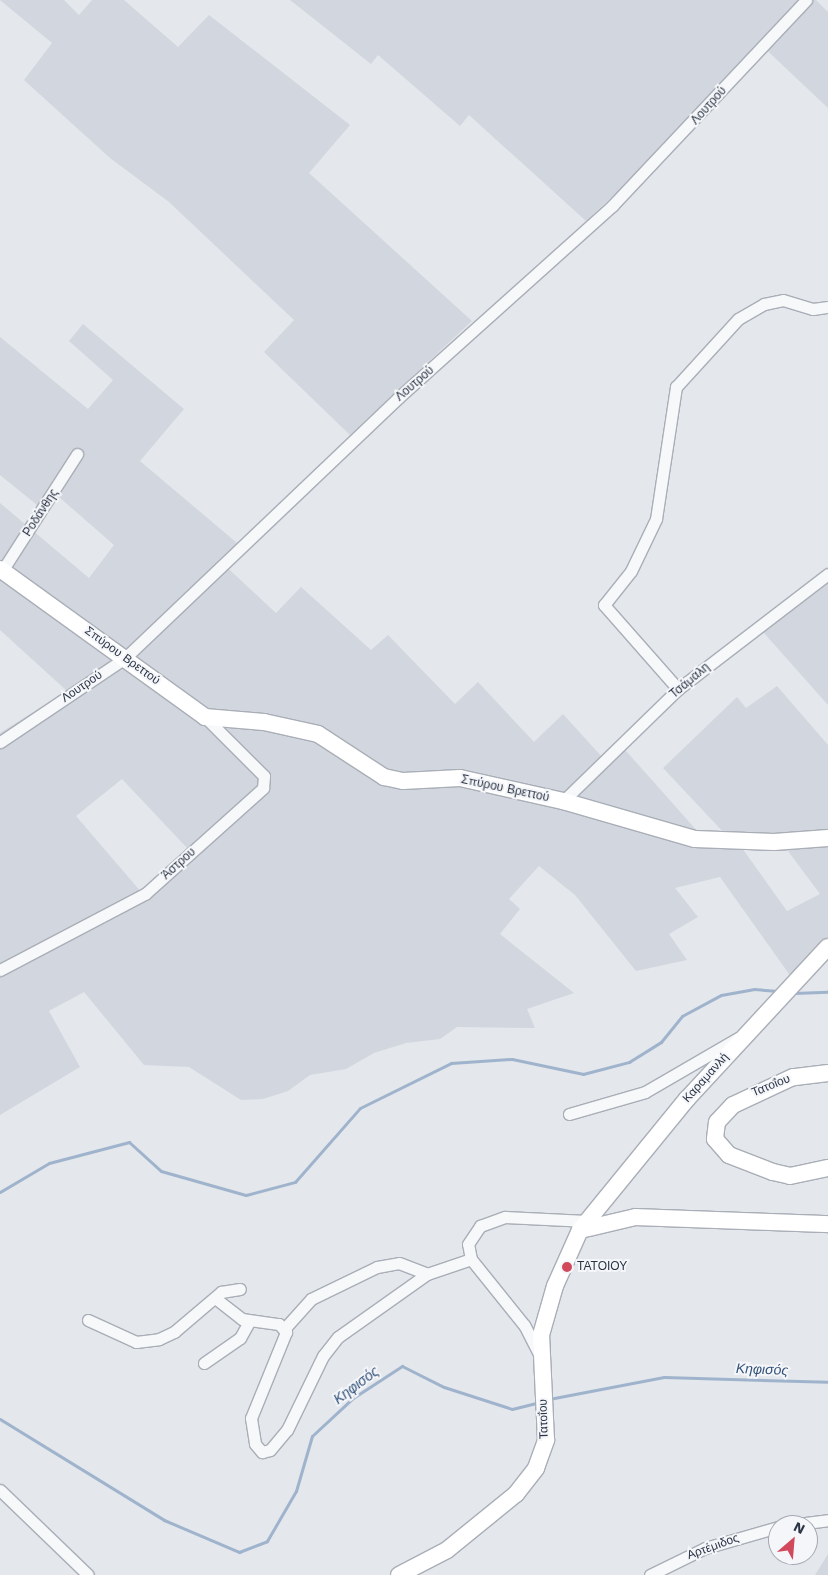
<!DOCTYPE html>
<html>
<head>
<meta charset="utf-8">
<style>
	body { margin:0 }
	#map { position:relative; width:828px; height:1575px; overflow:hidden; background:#e4e7ec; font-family:"Work Sans",sans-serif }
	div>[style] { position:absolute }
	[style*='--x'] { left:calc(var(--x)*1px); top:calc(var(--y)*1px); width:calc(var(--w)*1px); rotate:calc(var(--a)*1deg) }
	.built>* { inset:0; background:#d2d6de }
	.stream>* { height:3px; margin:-1.5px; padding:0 1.5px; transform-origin:1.5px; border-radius:1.5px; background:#9fb4cc }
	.roads { filter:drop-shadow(1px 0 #a9aeb7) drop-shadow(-1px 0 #a9aeb7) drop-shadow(0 1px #a9aeb7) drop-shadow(0 -1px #a9aeb7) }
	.street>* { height:11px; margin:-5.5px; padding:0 5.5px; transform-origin:5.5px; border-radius:5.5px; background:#f7f8fa }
	.secondary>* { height:16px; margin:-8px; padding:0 8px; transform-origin:8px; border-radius:8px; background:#fff }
	.dots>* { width:14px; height:14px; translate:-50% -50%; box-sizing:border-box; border:2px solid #f4f6f9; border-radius:50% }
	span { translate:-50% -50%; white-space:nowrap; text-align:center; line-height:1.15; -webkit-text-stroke:4px #f4f6f9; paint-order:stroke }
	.street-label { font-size:12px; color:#2b3445 }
	.poi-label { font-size:12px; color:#2b3445 }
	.left { translate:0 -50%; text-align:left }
	.water-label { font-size:14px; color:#34527a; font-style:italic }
	.north { position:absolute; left:768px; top:1515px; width:50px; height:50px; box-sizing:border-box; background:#f4f6f9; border:1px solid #a4a8b1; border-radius:50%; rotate:27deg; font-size:14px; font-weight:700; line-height:20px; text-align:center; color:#2b3445 }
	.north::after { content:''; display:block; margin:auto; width:18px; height:22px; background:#d1495b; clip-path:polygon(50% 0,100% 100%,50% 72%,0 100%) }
</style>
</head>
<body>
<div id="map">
	<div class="built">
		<i style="clip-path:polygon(0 0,64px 0,79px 15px,92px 0,124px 0,178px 47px,209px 15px,350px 125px,309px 173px,472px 321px,350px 435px,264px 352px,294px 320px,169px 202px,110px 158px,24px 80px,52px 43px)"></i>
		<i style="clip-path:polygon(290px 0,816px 0,828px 12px,828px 108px,759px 43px,657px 155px,586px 221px,469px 115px,460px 126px,378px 55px,371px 64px)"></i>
		<i style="clip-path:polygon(evenodd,83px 324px,184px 409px,140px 461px,237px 543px,219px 560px,276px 613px,301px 587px,371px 650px,388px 635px,455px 704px,478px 682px,534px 742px,563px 714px,602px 757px,619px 743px,699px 833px,725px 834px,663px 768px,737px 697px,746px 708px,777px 686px,828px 745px,828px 956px,802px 983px,789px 974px,720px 877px,675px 888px,698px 917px,669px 934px,687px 960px,636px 971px,575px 895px,539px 866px,509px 899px,520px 909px,500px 934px,574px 993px,527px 1009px,535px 1028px,457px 1027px,440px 1039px,406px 1043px,374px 1053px,346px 1069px,310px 1075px,288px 1091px,263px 1099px,241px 1100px,189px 1067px,144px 1065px,84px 992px,49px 1011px,80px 1067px,0 1115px,0 733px,67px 691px,0 630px,0 503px,89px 578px,114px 545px,59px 497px,47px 513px,0 475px,0 337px,88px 409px,113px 380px,69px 341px,83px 324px,122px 779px,188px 849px,142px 893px,76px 816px,122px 779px,83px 324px,742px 848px,788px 851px,820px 894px,787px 911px,742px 848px)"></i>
		<i style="clip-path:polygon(828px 569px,828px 705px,756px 624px)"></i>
		<i style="clip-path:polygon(828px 1554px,828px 1575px,815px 1575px)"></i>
	</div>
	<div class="stream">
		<i style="--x:794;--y:993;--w:34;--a:-2"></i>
		<i style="--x:0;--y:1192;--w:57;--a:-30.6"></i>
		<i style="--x:49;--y:1163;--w:83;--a:-14.7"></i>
		<i style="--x:129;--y:1142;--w:43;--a:42.2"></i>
		<i style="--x:161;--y:1171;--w:88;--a:15.8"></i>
		<i style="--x:246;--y:1195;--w:51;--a:-14.9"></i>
		<i style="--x:295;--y:1182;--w:98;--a:-48.7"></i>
		<i style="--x:360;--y:1108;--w:102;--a:-26.3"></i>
		<i style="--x:451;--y:1063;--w:61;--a:-3.8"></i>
		<i style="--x:512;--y:1059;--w:73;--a:11.9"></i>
		<i style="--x:583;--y:1074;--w:48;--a:-14.6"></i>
		<i style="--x:629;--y:1062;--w:38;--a:-32"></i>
		<i style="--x:661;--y:1042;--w:33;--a:-51"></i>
		<i style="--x:682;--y:1016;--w:44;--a:-28.3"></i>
		<i style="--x:721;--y:995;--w:34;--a:-10"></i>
		<i style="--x:754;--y:989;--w:24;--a:5"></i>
		<i style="--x:549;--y:1399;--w:117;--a:-10.8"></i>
		<i style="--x:664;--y:1377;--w:164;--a:1.7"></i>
		<i style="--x:0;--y:1419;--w:193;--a:31.6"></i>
		<i style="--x:164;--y:1520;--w:82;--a:23.1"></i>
		<i style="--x:239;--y:1552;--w:30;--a:-21"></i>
		<i style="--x:267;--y:1541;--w:58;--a:-59.9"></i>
		<i style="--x:296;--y:1491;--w:57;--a:-73.8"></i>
		<i style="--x:312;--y:1436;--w:56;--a:-42.8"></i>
		<i style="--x:353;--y:1398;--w:59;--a:-33.1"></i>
		<i style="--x:402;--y:1366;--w:47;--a:26.6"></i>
		<i style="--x:444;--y:1387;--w:71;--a:17.9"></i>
		<i style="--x:512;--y:1409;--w:29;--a:-14"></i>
	</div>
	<div class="roads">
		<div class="street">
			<i style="--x:2;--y:571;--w:139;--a:-57.3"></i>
			<i style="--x:678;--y:689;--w:112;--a:-131.4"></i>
			<i style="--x:604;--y:605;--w:43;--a:-51.5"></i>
			<i style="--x:631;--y:571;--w:58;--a:-64.3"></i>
			<i style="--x:656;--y:519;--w:134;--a:-81.4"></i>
			<i style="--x:676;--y:387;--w:92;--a:-47.6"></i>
			<i style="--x:738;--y:319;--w:30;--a:-30"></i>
			<i style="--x:764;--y:304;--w:19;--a:-12"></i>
			<i style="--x:783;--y:300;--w:31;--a:17"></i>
			<i style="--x:813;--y:309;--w:15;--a:-8"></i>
			<i style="--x:0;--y:742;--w:151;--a:-33.9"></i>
			<i style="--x:125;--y:658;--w:377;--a:-43.6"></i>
			<i style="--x:398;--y:398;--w:288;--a:-41.9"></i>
			<i style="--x:612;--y:206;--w:283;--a:-46.7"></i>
			<i style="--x:563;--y:801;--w:161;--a:-44.2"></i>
			<i style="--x:678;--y:689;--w:189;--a:-37.5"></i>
			<i style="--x:0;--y:970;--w:164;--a:-27.7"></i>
			<i style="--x:145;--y:894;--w:159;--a:-41.9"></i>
			<i style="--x:263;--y:788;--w:12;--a:-85"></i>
			<i style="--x:264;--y:776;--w:83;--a:-135"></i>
			<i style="--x:569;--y:1114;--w:79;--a:-16.1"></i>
			<i style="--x:645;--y:1092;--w:108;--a:-30.1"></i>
			<i style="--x:215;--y:1298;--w:34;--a:38"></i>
			<i style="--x:242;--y:1319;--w:37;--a:8"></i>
			<i style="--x:279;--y:1324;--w:11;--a:49"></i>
			<i style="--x:286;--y:1332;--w:93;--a:112.1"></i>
			<i style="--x:251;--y:1418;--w:26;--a:81"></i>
			<i style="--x:255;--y:1444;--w:11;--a:49"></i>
			<i style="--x:262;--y:1452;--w:8;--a:-14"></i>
			<i style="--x:270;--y:1450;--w:26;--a:-50"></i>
			<i style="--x:287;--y:1430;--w:82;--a:-64.1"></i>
			<i style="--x:323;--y:1356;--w:24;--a:-52"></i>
			<i style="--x:338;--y:1337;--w:109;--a:-35.3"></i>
			<i style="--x:427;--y:1274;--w:46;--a:-18.8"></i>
			<i style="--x:88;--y:1320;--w:53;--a:24.6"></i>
			<i style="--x:136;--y:1342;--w:23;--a:-7"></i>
			<i style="--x:159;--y:1339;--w:17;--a:-25"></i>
			<i style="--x:174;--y:1332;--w:62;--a:-40.4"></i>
			<i style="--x:221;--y:1292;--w:19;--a:-9"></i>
			<i style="--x:285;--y:1328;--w:39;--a:-48"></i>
			<i style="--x:311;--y:1299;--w:73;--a:-25.9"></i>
			<i style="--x:377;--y:1267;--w:22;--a:-10"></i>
			<i style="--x:399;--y:1263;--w:30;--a:21"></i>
			<i style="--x:538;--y:1352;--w:30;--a:-117"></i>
			<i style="--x:524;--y:1325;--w:85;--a:-128.8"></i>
			<i style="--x:471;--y:1259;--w:15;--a:-101"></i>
			<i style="--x:468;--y:1244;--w:22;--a:-56"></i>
			<i style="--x:480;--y:1226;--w:27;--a:-20"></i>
			<i style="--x:505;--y:1217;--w:82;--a:2.8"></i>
			<i style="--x:204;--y:1363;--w:44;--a:-34.8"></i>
			<i style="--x:240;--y:1338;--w:18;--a:-61"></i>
			<i style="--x:0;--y:1490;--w:122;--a:44"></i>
			<i style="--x:789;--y:1525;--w:39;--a:-7"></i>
			<i style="--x:650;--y:1575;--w:61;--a:-26.1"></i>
			<i style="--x:705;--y:1548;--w:76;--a:-16"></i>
		</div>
		<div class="secondary">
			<i style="--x:0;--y:569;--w:253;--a:35.8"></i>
			<i style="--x:205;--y:717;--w:59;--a:4.8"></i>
			<i style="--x:264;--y:722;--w:55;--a:12.5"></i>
			<i style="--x:318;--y:734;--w:79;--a:33.1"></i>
			<i style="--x:384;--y:777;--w:19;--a:12"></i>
			<i style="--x:403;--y:781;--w:57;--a:-3"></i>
			<i style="--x:460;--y:778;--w:106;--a:12.6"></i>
			<i style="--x:563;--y:801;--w:137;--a:16.1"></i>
			<i style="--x:695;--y:839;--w:79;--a:2.2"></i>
			<i style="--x:774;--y:842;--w:54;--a:-4.2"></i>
			<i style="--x:828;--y:1073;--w:35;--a:173"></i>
			<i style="--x:793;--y:1077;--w:66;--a:155"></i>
			<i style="--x:733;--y:1105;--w:23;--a:133"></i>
			<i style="--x:717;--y:1122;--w:17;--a:97"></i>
			<i style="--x:715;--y:1139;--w:21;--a:49"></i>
			<i style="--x:729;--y:1155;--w:47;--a:21.1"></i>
			<i style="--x:773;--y:1172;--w:17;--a:13"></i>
			<i style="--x:790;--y:1176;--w:39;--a:-12"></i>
			<i style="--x:580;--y:1230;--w:57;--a:-13.1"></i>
			<i style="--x:636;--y:1217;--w:192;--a:2.1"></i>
			<i style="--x:399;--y:1575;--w:54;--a:-27.5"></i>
			<i style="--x:447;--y:1550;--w:89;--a:-39.1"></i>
			<i style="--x:516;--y:1494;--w:33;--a:-52"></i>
			<i style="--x:536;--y:1468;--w:30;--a:-70"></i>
			<i style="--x:546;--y:1440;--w:105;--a:-92.7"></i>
			<i style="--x:541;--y:1335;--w:51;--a:-74.1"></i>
			<i style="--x:555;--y:1286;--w:61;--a:-65.9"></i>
			<i style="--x:580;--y:1230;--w:169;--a:-50.8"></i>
			<i style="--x:687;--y:1099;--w:207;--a:-47.2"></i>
		</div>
	</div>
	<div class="dots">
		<i style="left:567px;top:1267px;background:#d1495b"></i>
	</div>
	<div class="street-label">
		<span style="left:709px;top:106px;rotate:-48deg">Λουτρού</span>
		<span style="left:415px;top:384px;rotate:-41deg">Λουτρού</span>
		<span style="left:41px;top:513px;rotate:-57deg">Ροδάνθης</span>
		<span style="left:122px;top:656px;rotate:36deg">Σπύρου Βρεττού</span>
		<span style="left:690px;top:681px;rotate:-40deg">Τσάμαλη</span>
		<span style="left:82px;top:687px;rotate:-34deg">Λουτρού</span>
		<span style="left:505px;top:789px;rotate:12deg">Σπύρου Βρεττού</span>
		<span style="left:179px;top:864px;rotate:-42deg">Άστρου</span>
		<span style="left:706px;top:1078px;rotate:-48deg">Καραμανλή</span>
		<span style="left:771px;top:1086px;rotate:-22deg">Τατοΐου</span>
		<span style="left:544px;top:1419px;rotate:-92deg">Τατοΐου</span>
		<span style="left:713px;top:1547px;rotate:-20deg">Αρτέμιδος</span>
	</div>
	<div class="poi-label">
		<span class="left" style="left:577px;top:1267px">ΤΑΤΟΙΟΥ</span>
	</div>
	<div class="water-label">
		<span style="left:762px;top:1369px;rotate:2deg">Κηφισός</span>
		<span style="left:356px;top:1385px;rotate:-37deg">Κηφισός</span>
	</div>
	<div class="north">N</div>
</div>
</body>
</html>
